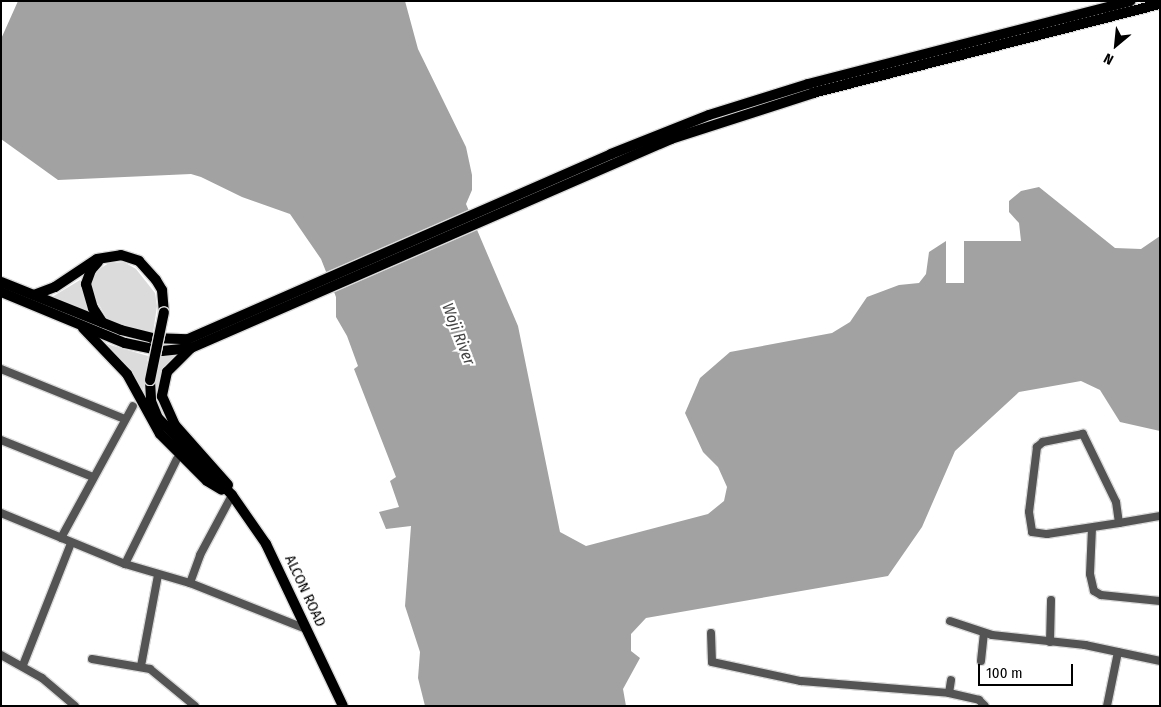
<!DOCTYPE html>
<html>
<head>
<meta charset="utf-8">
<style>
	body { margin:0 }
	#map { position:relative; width:1161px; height:707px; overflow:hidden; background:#fff; font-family:"Fira Sans Condensed",sans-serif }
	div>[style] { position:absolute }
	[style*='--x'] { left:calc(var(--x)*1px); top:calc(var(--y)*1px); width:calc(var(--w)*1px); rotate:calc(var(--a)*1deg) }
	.green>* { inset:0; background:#dbdbdb }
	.water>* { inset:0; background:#a2a2a2 }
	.roads { filter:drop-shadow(1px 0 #dbdbdb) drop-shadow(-1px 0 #dbdbdb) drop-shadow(0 1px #dbdbdb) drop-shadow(0 -1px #dbdbdb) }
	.minor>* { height:8px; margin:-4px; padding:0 4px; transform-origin:4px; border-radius:4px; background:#545454 }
	.major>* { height:10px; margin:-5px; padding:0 5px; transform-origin:5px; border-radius:5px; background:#000 }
	.bridges { filter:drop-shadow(1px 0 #dbdbdb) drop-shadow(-1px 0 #dbdbdb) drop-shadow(0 1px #dbdbdb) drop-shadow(0 -1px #dbdbdb) }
	.major-bridge>* { height:10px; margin:-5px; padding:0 5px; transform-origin:5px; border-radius:5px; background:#000 }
	span { translate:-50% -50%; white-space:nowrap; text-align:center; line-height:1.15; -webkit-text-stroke:4.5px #fff; paint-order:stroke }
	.street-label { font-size:15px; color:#000 }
	.water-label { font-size:16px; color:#434343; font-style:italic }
	.frame { position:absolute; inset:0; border:2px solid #000; pointer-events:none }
	.north { position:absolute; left:1091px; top:20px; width:50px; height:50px; -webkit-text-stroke:4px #fff; paint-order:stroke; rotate:208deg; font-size:14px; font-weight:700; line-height:20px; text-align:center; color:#000 }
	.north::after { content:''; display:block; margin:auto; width:18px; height:22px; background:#000; clip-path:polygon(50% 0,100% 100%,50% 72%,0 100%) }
	.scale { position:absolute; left:978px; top:664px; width:95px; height:22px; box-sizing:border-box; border:2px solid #000; border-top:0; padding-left:6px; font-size:15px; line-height:18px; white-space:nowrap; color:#000; -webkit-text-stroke:4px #fff; paint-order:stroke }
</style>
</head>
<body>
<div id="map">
	<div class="green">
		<i style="clip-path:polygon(124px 262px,136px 269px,155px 293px,157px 306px,153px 333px,108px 320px,92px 293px,91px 282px,96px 271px,109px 263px)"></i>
		<i style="clip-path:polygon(80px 280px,83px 283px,89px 312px,52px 297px)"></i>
		<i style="clip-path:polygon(107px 344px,148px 356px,143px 393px,106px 346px)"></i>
		<i style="clip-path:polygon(161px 356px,175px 356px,163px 372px,159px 393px,175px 430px,164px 418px,156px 402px,155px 384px)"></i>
	</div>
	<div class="water">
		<i style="clip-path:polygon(18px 1px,405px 1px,418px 49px,466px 147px,472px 175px,472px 190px,466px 204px,518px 326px,560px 532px,586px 546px,708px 514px,724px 501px,727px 487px,718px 467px,703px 452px,685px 413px,700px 378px,730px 352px,832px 333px,850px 322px,867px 297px,899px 285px,919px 283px,926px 274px,929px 252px,946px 241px,946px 283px,964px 283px,964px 241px,1021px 241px,1019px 223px,1009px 212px,1009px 201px,1021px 191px,1039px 187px,1115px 248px,1141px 249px,1160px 236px,1160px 431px,1120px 422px,1100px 390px,1081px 381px,1019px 392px,955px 451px,922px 527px,888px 576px,646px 618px,631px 634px,631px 651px,640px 658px,623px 689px,626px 706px,425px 706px,418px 678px,420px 652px,405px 606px,411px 526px,386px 529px,379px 512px,399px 507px,390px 481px,396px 477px,354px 369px,358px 366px,347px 336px,336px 317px,336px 297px,321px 259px,290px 214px,242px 197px,201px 177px,191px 174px,58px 180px,1px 139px,1px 39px)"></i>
	</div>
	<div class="roads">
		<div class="minor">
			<i style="--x:1;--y:369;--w:134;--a:22"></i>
			<i style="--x:1;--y:440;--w:99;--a:21.9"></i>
			<i style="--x:1;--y:513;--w:134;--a:22.4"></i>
			<i style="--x:125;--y:564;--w:68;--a:16.3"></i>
			<i style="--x:190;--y:583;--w:125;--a:21.6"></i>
			<i style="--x:1119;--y:523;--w:21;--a:-98"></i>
			<i style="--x:1116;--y:502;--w:76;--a:-115.9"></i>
			<i style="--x:1083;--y:434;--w:41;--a:168.7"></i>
			<i style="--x:1043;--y:442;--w:8;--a:140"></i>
			<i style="--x:1037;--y:447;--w:65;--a:97"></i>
			<i style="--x:1029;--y:512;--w:20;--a:81"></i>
			<i style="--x:1032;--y:532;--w:15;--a:8"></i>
			<i style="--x:1047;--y:534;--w:73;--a:-8.7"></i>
			<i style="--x:1119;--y:523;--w:42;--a:-9.7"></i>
			<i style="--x:1092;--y:528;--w:46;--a:92.5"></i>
			<i style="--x:1090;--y:574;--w:17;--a:77"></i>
			<i style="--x:1094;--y:591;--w:8;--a:30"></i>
			<i style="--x:1101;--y:595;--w:59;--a:5.8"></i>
			<i style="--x:61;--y:538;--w:150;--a:-61.4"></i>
			<i style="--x:125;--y:564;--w:117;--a:-63.7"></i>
			<i style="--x:190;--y:583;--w:30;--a:-70"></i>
			<i style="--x:200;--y:555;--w:68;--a:-61.9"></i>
			<i style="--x:950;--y:621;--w:44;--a:18.4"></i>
			<i style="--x:992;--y:635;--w:94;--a:6.1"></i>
			<i style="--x:1085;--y:645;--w:77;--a:12"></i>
			<i style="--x:711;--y:633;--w:29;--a:88"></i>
			<i style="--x:712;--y:662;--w:91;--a:12.1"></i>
			<i style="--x:801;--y:681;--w:148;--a:4.6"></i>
			<i style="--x:949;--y:693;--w:31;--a:13"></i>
			<i style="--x:979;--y:700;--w:8;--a:45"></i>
			<i style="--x:1050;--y:642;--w:42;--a:-88.6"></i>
			<i style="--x:1;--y:655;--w:47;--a:29.3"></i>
			<i style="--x:42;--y:678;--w:43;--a:40.3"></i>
			<i style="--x:92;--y:659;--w:59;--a:9.8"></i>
			<i style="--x:150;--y:669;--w:58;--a:39.4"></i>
			<i style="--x:981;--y:661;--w:28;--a:-84"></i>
			<i style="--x:23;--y:665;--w:131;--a:-68.5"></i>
			<i style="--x:141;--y:666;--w:93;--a:-79.4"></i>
			<i style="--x:949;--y:693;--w:13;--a:-81"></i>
			<i style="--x:1107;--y:706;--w:55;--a:-78.5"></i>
		</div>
		<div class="major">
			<i style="--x:98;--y:262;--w:11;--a:131"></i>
			<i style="--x:91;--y:270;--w:15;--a:110"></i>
			<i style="--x:86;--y:284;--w:25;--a:74"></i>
			<i style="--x:93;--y:308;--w:17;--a:57"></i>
			<i style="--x:1;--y:282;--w:129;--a:21.8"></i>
			<i style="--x:121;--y:330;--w:32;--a:14"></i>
			<i style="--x:152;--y:338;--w:36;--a:2"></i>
			<i style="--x:188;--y:339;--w:462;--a:-23.6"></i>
			<i style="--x:611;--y:154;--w:105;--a:-21.7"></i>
			<i style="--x:709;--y:115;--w:104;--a:-17.4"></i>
			<i style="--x:808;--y:84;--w:333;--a:-14.4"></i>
			<i style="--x:1;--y:292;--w:134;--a:22.4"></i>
			<i style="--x:125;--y:343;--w:38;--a:12"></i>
			<i style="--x:162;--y:351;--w:29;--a:-6"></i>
			<i style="--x:191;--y:348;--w:524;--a:-23.53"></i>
			<i style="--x:671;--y:139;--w:149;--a:-17.9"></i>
			<i style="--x:813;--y:93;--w:358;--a:-14.4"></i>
			<i style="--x:34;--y:295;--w:22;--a:-21"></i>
			<i style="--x:55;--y:287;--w:50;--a:-33.7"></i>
			<i style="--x:97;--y:259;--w:24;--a:-9"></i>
			<i style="--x:121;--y:255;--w:19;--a:18"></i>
			<i style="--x:139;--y:261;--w:25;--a:48"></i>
			<i style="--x:156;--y:280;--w:12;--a:59"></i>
			<i style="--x:162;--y:290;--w:22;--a:85"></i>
			<i style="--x:83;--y:328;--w:64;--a:46.3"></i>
			<i style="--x:127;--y:374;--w:68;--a:61.2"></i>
			<i style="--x:160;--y:434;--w:66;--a:45"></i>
			<i style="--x:207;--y:481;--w:17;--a:31"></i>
			<i style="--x:191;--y:348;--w:34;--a:135"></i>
			<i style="--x:167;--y:372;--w:25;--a:102"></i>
			<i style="--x:162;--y:396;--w:32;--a:66"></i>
			<i style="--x:175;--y:425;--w:80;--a:48.5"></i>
			<i style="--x:150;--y:380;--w:21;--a:87"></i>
			<i style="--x:151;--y:401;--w:18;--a:68"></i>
			<i style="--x:158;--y:418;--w:107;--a:46.1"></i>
			<i style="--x:232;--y:495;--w:60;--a:55.2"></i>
			<i style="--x:266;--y:544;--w:179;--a:64.6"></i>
		</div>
	</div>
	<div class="bridges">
		<div class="major-bridge">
			<i style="--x:150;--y:380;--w:69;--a:-78.4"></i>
		</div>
	</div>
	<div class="street-label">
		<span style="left:305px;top:591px;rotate:65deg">ALCON ROAD</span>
	</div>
	<div class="water-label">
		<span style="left:458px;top:334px;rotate:69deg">Woji River</span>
	</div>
	<div class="frame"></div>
	<div class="north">N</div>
	<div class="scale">100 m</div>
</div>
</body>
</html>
